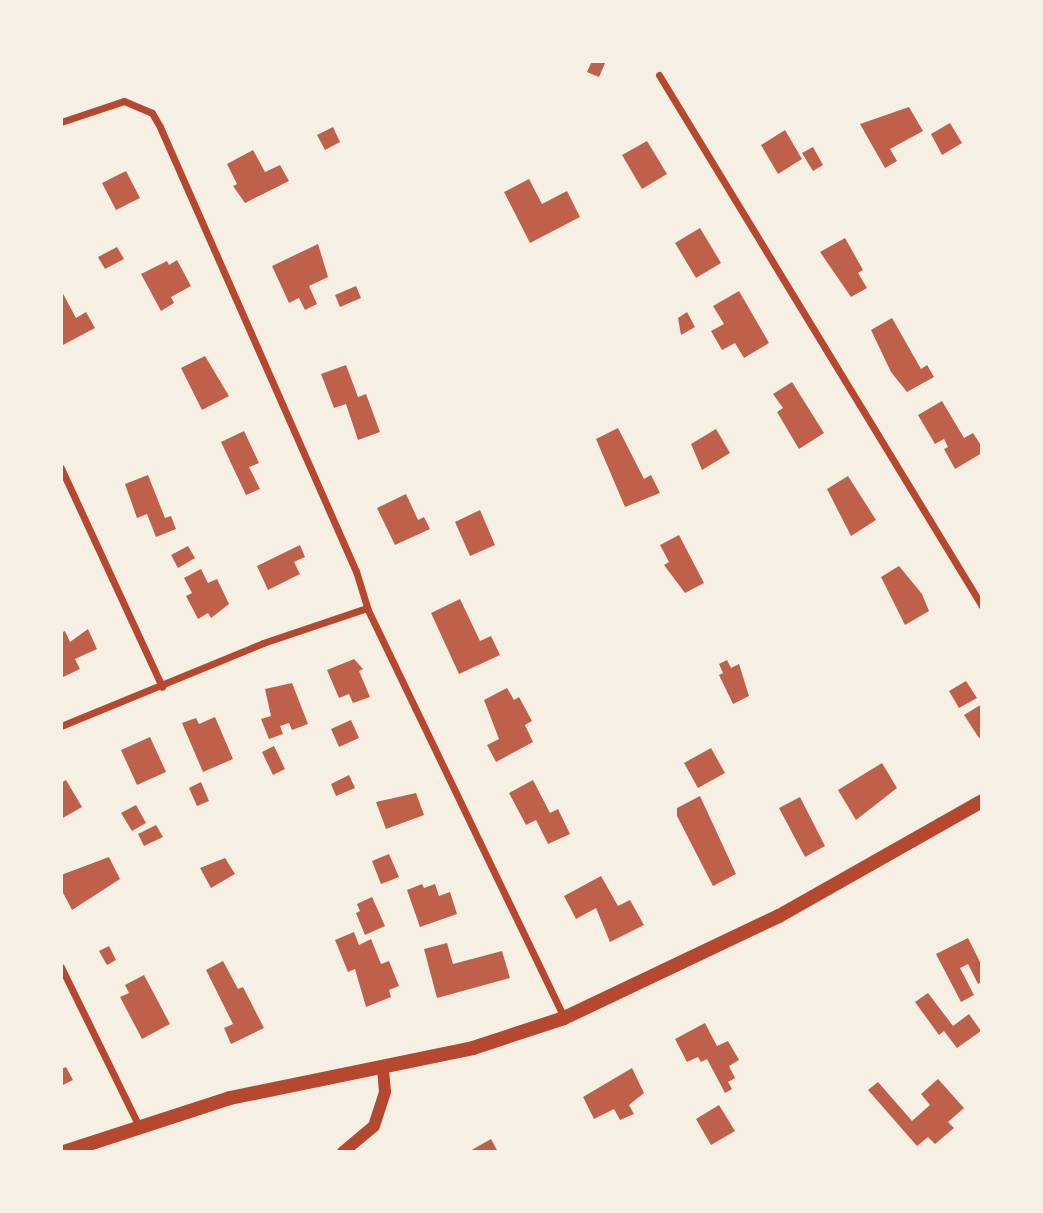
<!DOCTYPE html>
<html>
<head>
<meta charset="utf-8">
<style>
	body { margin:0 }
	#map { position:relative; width:1043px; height:1213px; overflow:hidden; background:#f6efe4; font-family:Ubuntu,sans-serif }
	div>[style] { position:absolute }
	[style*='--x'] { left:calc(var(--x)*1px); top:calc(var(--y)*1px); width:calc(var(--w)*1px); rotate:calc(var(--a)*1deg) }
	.building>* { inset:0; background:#bf614a }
	.minor>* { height:7px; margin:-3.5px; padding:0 3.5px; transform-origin:3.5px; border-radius:3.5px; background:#b5482f }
	.tertiary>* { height:12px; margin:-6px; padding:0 6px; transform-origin:6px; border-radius:6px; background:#b5482f }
	.secondary>* { height:14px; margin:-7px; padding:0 7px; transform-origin:7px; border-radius:7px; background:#b5482f }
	span { translate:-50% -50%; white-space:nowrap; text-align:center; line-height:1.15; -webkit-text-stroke:5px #f6efe4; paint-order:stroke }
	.frame { position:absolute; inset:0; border:63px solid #f6efe4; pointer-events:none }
</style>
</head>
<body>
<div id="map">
	<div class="building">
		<i style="clip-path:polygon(592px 61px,606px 61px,599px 77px,587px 72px)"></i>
		<i style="clip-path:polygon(909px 107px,923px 131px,890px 149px,897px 161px,885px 168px,860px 124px)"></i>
		<i style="clip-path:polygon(950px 123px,962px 143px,942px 155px,931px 134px)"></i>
		<i style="clip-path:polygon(333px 127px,340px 142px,325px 150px,317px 135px)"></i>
		<i style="clip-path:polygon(785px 130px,802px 159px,778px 174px,761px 145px)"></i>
		<i style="clip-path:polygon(647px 141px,667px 174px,642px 189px,622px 155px)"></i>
		<i style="clip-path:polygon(813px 147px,823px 165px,813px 171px,802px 153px)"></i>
		<i style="clip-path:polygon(253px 150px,265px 172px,280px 165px,289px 181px,245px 203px,233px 186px,237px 184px,227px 164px)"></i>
		<i style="clip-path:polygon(126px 171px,140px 198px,116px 210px,102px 183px)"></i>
		<i style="clip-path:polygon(529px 179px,542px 204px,567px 191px,580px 217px,530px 243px,504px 192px)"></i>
		<i style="clip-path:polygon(700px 228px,721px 263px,696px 278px,675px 243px)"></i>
		<i style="clip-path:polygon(845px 238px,863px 270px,858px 273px,867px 288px,851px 297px,820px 252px)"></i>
		<i style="clip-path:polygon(318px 244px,328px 277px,309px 286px,317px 304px,305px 310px,299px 298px,289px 303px,272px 266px)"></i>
		<i style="clip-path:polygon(117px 247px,124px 259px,105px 269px,98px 257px)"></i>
		<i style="clip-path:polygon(177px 260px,191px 286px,171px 297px,174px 303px,161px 311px,141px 274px,167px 261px,169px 265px)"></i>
		<i style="clip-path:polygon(356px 286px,361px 298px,340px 307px,335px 295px)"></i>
		<i style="clip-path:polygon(61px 290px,76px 318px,86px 312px,95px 328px,61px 346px)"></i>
		<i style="clip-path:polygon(739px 291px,769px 343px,744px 358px,735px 343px,722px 350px,711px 331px,724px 324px,713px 306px)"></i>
		<i style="clip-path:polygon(687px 312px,695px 327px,681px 335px,678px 318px)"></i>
		<i style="clip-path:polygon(892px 318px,921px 369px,927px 365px,934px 377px,907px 392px,891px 372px,871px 330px)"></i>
		<i style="clip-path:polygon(205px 356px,229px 396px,202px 410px,181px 368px)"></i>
		<i style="clip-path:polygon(346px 365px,358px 397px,366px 394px,380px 432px,358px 440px,346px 404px,334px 408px,321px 374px)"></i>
		<i style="clip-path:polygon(792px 382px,824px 433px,799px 449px,777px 412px,783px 408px,773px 394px)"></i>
		<i style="clip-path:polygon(942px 401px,964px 438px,973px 433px,982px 447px,982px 453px,955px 469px,944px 449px,948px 447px,944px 439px,935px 444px,918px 415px)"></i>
		<i style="clip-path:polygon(618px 428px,644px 479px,651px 475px,660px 493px,625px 507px,596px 439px)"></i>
		<i style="clip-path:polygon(716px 429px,730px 453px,702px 470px,691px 444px)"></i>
		<i style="clip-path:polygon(244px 431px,259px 463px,249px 467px,260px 489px,246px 495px,221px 442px)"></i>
		<i style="clip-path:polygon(148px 475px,165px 518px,171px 516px,176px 529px,156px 537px,147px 514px,137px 518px,125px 484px)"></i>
		<i style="clip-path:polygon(848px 476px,876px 520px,851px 536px,827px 489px)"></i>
		<i style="clip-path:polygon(406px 494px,418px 520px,424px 517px,430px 529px,395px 545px,377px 508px)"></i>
		<i style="clip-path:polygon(480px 510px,495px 545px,470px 556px,455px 522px)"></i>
		<i style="clip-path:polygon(679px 535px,704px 583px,685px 593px,664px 565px,669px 562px,660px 545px)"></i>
		<i style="clip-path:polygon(300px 545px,305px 557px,294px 562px,300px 574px,268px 590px,257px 566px)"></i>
		<i style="clip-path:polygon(188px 546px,195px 558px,178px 568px,171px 555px)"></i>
		<i style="clip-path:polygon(899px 566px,922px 594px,929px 611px,905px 625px,881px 577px)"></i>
		<i style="clip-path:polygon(201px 569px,208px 583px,217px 579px,229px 604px,211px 618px,208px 613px,198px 619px,186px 596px,192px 593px,184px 578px)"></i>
		<i style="clip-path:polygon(460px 599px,480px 641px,491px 636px,500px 655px,459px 674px,431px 613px)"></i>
		<i style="clip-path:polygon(88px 629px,97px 649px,75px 659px,80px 669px,61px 678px,61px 633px,65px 631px,70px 642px)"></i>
		<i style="clip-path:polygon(354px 659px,363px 669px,359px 671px,370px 697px,353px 703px,349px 694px,339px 698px,327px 670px)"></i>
		<i style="clip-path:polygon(727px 660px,731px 668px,739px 664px,749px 696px,733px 704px,719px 675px,723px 673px,719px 664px)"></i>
		<i style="clip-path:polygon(966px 681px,977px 698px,959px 708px,949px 691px)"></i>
		<i style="clip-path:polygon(292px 683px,308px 724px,292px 730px,289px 723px,280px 726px,283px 734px,269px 739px,261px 719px,271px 716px,265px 689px)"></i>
		<i style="clip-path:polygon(507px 688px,514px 700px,519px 697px,532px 721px,525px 725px,533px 742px,496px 762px,487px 745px,499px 739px,484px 700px)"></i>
		<i style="clip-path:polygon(982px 704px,982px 737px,979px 738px,964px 715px)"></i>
		<i style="clip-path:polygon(215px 717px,233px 759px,203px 772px,182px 723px,196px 718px,199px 724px)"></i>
		<i style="clip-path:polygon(351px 720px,359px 738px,339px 747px,331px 729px)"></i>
		<i style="clip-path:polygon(150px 737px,166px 772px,137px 785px,121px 750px)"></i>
		<i style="clip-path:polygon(274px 746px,285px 769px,273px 775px,262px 752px)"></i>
		<i style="clip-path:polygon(711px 748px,725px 773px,698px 788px,684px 763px)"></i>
		<i style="clip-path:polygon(882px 763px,897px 788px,856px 820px,838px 790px)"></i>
		<i style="clip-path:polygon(349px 775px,355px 788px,336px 796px,331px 784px)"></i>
		<i style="clip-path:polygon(66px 780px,82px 807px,61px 819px,61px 783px)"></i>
		<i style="clip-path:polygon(533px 780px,550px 813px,558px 809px,570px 834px,548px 844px,536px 820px,526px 825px,509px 793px)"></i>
		<i style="clip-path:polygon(201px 782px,209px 801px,197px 806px,189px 788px)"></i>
		<i style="clip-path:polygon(416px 793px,424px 815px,386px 829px,376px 802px)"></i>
		<i style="clip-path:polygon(700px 796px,736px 874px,713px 886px,677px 816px,677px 808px)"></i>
		<i style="clip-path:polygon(800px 797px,825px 846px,805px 857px,779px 808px)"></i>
		<i style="clip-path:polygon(136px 805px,146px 823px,132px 831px,121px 813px)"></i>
		<i style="clip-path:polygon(156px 825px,163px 837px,144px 846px,138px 834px)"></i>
		<i style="clip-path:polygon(389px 854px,399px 877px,381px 884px,372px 861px)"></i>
		<i style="clip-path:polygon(109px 857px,120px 879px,72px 910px,61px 889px,61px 875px)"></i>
		<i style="clip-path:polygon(225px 858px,235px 874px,211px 888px,200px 868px)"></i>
		<i style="clip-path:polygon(601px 876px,618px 906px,630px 900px,644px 925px,610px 942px,596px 908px,576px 919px,564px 896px)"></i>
		<i style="clip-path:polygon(422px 884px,424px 888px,435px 884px,439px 896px,450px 892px,457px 914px,420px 927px,407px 890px)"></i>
		<i style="clip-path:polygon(372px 897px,385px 926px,365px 935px,356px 913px,360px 911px,357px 904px)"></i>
		<i style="clip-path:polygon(354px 932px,359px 945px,371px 939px,381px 964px,389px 961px,399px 986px,389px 990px,391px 997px,366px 1007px,355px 969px,348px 972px,335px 940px)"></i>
		<i style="clip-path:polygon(968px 938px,982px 966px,982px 982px,978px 984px,968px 964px,960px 968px,974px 995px,961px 1002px,936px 954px)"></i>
		<i style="clip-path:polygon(447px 943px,453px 964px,502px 951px,510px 978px,437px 998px,424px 949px)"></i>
		<i style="clip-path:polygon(109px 946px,116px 960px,107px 965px,99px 951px)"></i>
		<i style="clip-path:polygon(223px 961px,238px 989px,243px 987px,264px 1028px,231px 1044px,224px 1028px,233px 1024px,206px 970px)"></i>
		<i style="clip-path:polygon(144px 975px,170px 1024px,142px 1039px,120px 997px,129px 993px,125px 985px)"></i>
		<i style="clip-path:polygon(928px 993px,953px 1026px,969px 1014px,981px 1031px,957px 1048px,944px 1031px,939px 1035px,915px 1002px)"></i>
		<i style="clip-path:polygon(705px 1023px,717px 1046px,728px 1041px,739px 1060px,729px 1066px,735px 1078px,728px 1082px,732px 1089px,725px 1093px,707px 1059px,701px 1062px,698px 1057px,687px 1062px,675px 1039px)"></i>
		<i style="clip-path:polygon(66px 1067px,73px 1080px,61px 1086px,61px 1069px)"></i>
		<i style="clip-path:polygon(632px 1068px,644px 1093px,629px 1105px,634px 1114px,620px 1120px,614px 1109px,594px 1119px,583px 1097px)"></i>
		<i style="clip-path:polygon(938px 1079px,964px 1108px,948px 1122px,954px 1128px,935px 1144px,928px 1137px,917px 1146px,868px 1090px,878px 1082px,912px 1121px,930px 1105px,921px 1094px)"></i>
		<i style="clip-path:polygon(719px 1105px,735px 1131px,711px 1145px,696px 1119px)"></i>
		<i style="clip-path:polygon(491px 1139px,498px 1152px,468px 1152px)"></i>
	</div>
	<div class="minor">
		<i style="--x:659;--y:75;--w:622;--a:58.69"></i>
		<i style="--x:61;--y:122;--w:66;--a:-18.4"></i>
		<i style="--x:124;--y:101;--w:30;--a:23"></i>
		<i style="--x:152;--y:113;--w:16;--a:60"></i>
		<i style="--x:160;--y:127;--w:485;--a:66.2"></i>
		<i style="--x:356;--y:571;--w:39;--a:73"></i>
		<i style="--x:367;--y:608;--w:455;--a:64.3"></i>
		<i style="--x:61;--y:468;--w:241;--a:65.2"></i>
		<i style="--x:61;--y:726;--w:218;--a:-22.3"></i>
		<i style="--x:263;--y:643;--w:110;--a:-18.6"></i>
		<i style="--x:61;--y:967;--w:177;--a:63.9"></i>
	</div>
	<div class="tertiary">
		<i style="--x:343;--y:1152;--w:40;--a:-40"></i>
		<i style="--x:374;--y:1126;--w:36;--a:-72"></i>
		<i style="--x:385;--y:1092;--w:24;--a:-95"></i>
	</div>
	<div class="secondary">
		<i style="--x:64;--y:1152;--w:175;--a:-18"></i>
		<i style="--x:230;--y:1098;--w:248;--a:-11.6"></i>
		<i style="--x:473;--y:1048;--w:96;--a:-18.2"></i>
		<i style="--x:564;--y:1018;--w:238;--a:-25.4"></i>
		<i style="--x:779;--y:916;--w:233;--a:-29.5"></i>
	</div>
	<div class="frame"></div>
</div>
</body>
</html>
